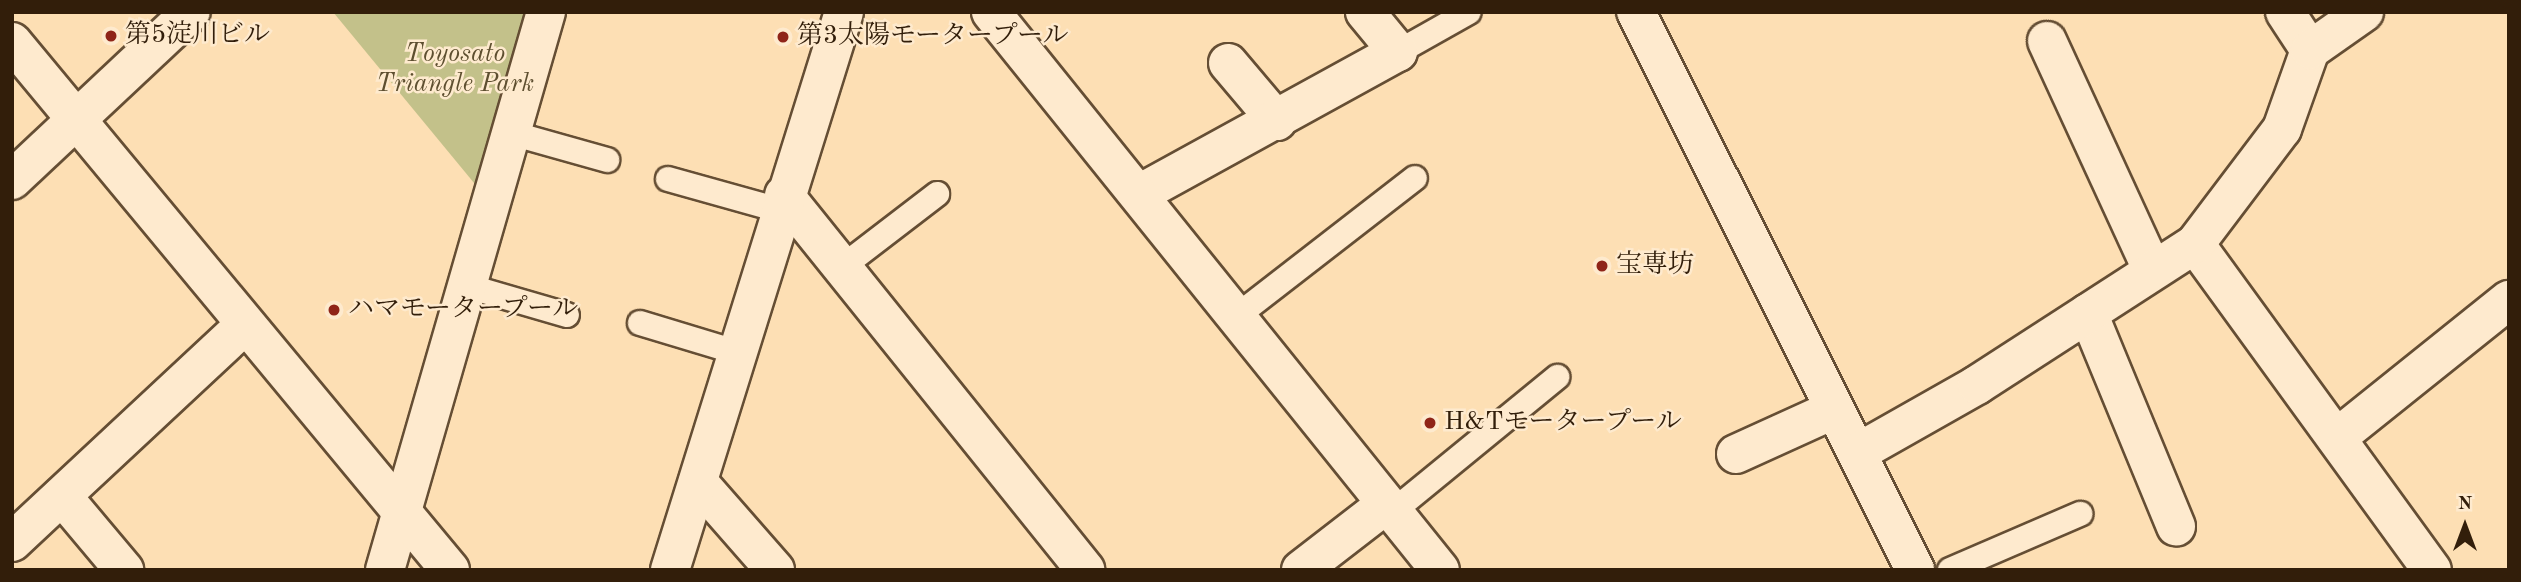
<!DOCTYPE html>
<html>
<head>
<meta charset="utf-8">
<style>
	body { margin:0 }
	#map { position:relative; width:2521px; height:582px; overflow:hidden; background:#fddfb4; font-family:"Old Standard TT","Noto Serif JP",serif }
	div>[style] { position:absolute }
	[style*='--x'] { left:calc(var(--x)*1px); top:calc(var(--y)*1px); width:calc(var(--w)*1px); rotate:calc(var(--a)*1deg) }
	.green>* { inset:0; background:#c3c18a }
	.roads { filter:drop-shadow(2px 0 #654e34) drop-shadow(-2px 0 #654e34) drop-shadow(0 2px #654e34) drop-shadow(0 -2px #654e34) }
	.lane>* { height:24px; margin:-12px; padding:0 12px; transform-origin:12px; border-radius:12px; background:#feeace }
	.street>* { height:38px; margin:-19px; padding:0 19px; transform-origin:19px; border-radius:19px; background:#feeace }
	.secondary>* { height:38px; margin:-19px; padding:0 19px; transform-origin:19px; border-radius:19px; background:#feeace }
	.dots>* { width:19px; height:19px; translate:-50% -50%; box-sizing:border-box; border:4px solid #feeace; border-radius:50% }
	span { translate:-50% -50%; white-space:nowrap; text-align:center; line-height:1.15; -webkit-text-stroke:5px #feeace; paint-order:stroke }
	.poi-label { font-size:26px; color:#321e0a }
	.left { translate:0 -50%; text-align:left }
	.park-label { font-size:26px; color:#5e4f30; font-style:italic }
	.frame { position:absolute; inset:0; border:14px solid #321e0a; pointer-events:none }
	.north { position:absolute; left:2430px; top:491px; width:70px; height:70px; -webkit-text-stroke:5px #feeace; paint-order:stroke; rotate:0deg; font-size:19px; font-weight:700; line-height:28px; text-align:center; color:#321e0a }
	.north::after { content:''; display:block; margin:auto; width:24px; height:32px; background:#321e0a; clip-path:polygon(50% 0,100% 100%,50% 72%,0 100%) }
</style>
</head>
<body>
<div id="map">
	<div class="green">
		<i style="clip-path:polygon(333px 12px,532px 12px,479px 189px)"></i>
	</div>
	<div class="roads">
		<div class="lane">
			<i style="--x:1398;--y:52;--w:81;--a:-29.4"></i>
			<i style="--x:511;--y:133;--w:100;--a:15.7"></i>
			<i style="--x:668;--y:179;--w:115;--a:15.6"></i>
			<i style="--x:842;--y:267;--w:120;--a:-37.5"></i>
			<i style="--x:467;--y:286;--w:104;--a:16.2"></i>
			<i style="--x:1237;--y:316;--w:225;--a:-37.8"></i>
			<i style="--x:640;--y:323;--w:100;--a:16.8"></i>
			<i style="--x:1391;--y:513;--w:215;--a:-39.3"></i>
			<i style="--x:1950;--y:570;--w:142;--a:-23.3"></i>
		</div>
		<div class="street">
			<i style="--x:1636;--y:12;--w:624;--a:63.43"></i>
			<i style="--x:2285;--y:12;--w:45;--a:56.7"></i>
			<i style="--x:2047;--y:41;--w:251;--a:65.3"></i>
			<i style="--x:1228;--y:63;--w:76;--a:49.8"></i>
			<i style="--x:12;--y:180;--w:245;--a:-43.2"></i>
			<i style="--x:1141;--y:193;--w:293;--a:-28.8"></i>
			<i style="--x:1398;--y:52;--w:52;--a:-129.5"></i>
			<i style="--x:784;--y:195;--w:481;--a:51.2"></i>
			<i style="--x:2195;--y:244;--w:403;--a:54"></i>
			<i style="--x:2088;--y:313;--w:231;--a:67.6"></i>
			<i style="--x:2339;--y:436;--w:218;--a:-38.7"></i>
			<i style="--x:1857;--y:453;--w:138;--a:-29.5"></i>
			<i style="--x:1977;--y:385;--w:260;--a:-32.9"></i>
			<i style="--x:2195;--y:244;--w:144;--a:-52.9"></i>
			<i style="--x:2282;--y:129;--w:84;--a:-70.5"></i>
			<i style="--x:2310;--y:50;--w:66;--a:-35.1"></i>
			<i style="--x:1736;--y:454;--w:107;--a:-24.4"></i>
			<i style="--x:698;--y:482;--w:117;--a:48.8"></i>
			<i style="--x:62;--y:496;--w:97;--a:50"></i>
			<i style="--x:12;--y:542;--w:318;--a:-43"></i>
			<i style="--x:385;--y:570;--w:581;--a:-73.91"></i>
			<i style="--x:670;--y:570;--w:584;--a:-72.68"></i>
			<i style="--x:1301;--y:570;--w:106;--a:-37.7"></i>
		</div>
		<div class="secondary">
			<i style="--x:991;--y:12;--w:716;--a:51.18"></i>
			<i style="--x:12;--y:42;--w:686;--a:50.32"></i>
		</div>
	</div>
	<div class="dots">
		<i style="left:111px;top:36px;background:#8f2418"></i>
		<i style="left:783px;top:37px;background:#8f2418"></i>
		<i style="left:1602px;top:266px;background:#8f2418"></i>
		<i style="left:334px;top:310px;background:#8f2418"></i>
		<i style="left:1430px;top:423px;background:#8f2418"></i>
	</div>
	<div class="poi-label">
		<span class="left" style="left:125px;top:36px">第5淀川ビル</span>
		<span class="left" style="left:797px;top:37px">第3太陽モータープール</span>
		<span class="left" style="left:1616px;top:266px">宝専坊</span>
		<span class="left" style="left:348px;top:310px">ハマモータープール</span>
		<span class="left" style="left:1444px;top:423px">H&amp;Tモータープール</span>
	</div>
	<div class="park-label">
		<span style="left:455px;top:70px">Toyosato<br>Triangle Park</span>
	</div>
	<div class="frame"></div>
	<div class="north">N</div>
</div>
</body>
</html>
